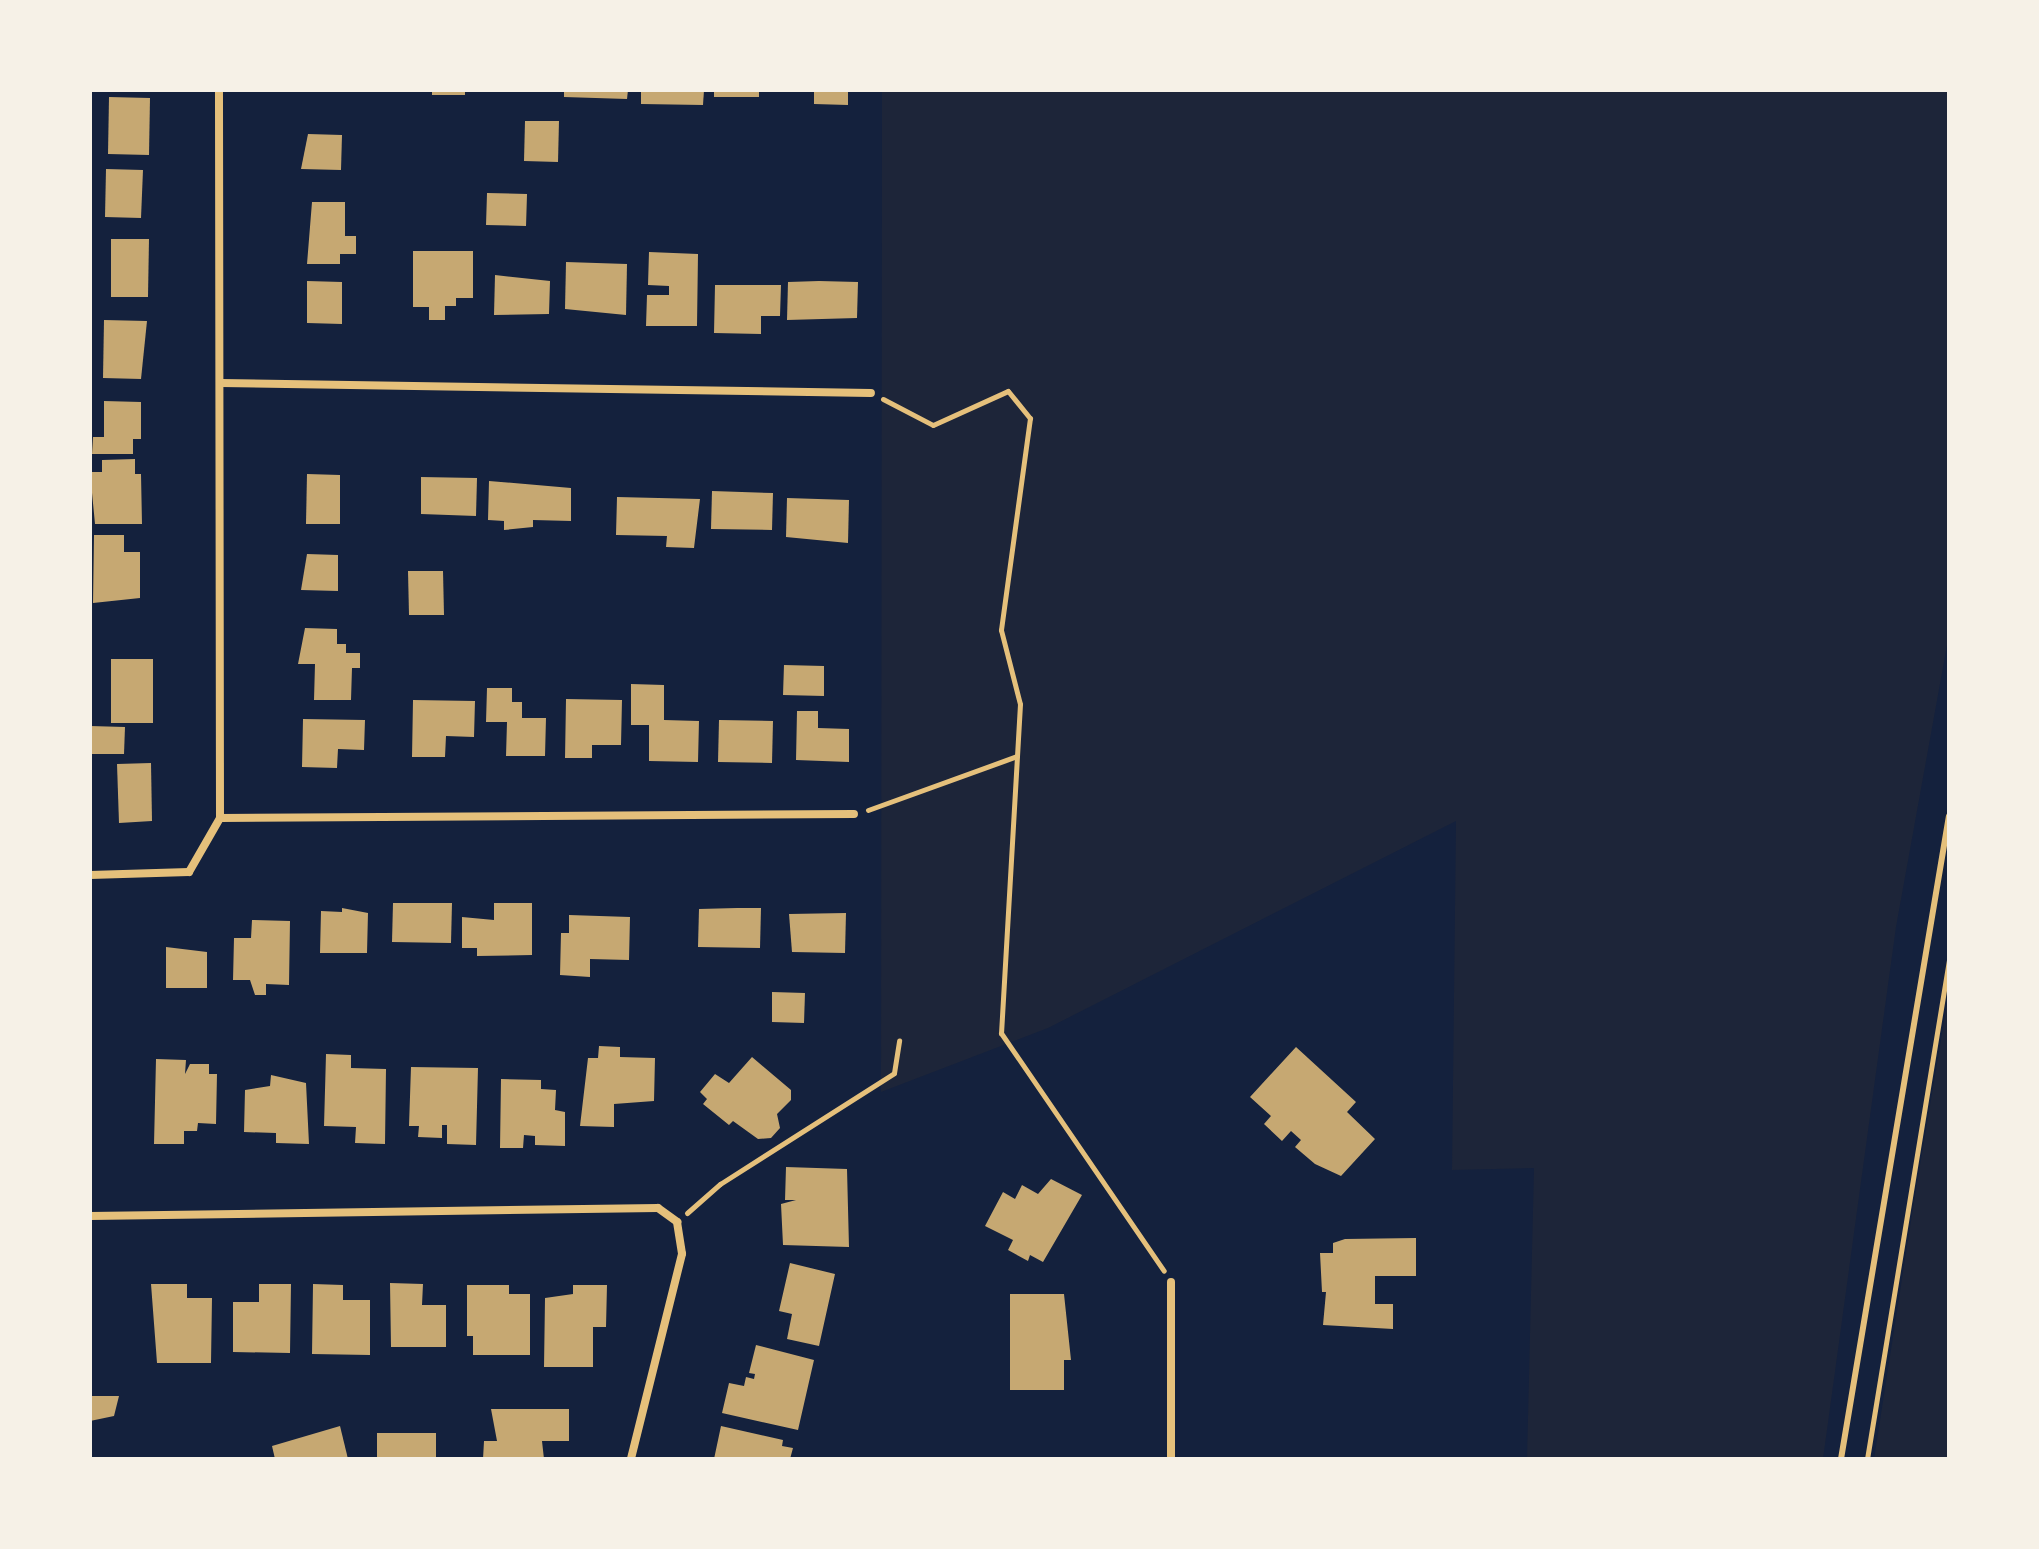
<!DOCTYPE html>
<html>
<head>
<meta charset="utf-8">
<style>
	body { margin:0 }
	#map { position:relative; width:2039px; height:1549px; overflow:hidden; background:#14213d; font-family:"Fira Sans Condensed",sans-serif }
	div>[style] { position:absolute }
	[style*='--x'] { left:calc(var(--x)*1px); top:calc(var(--y)*1px); width:calc(var(--w)*1px); rotate:calc(var(--a)*1deg) }
	.green>* { inset:0; background:#1d2539 }
	.building>* { inset:0; background:#c6a872 }
	.path>* { height:5px; margin:-2.5px; padding:0 2.5px; transform-origin:2.5px; border-radius:2.5px; background:#e5c07b }
	.service>* { height:6px; margin:-3px; padding:0 3px; transform-origin:3px; border-radius:3px; background:#e5c07b }
	.minor>* { height:8px; margin:-4px; padding:0 4px; transform-origin:4px; border-radius:4px; background:#e5c07b }
	span { translate:-50% -50%; white-space:nowrap; text-align:center; line-height:1.15; -webkit-text-stroke:6px #f6f1e7; paint-order:stroke }
	.frame { position:absolute; inset:0; border:92px solid #f6f1e7; pointer-events:none }
</style>
</head>
<body>
<div id="map">
	<div class="green">
		<i style="clip-path:polygon(882px 90px,1949px 90px,1949px 634px,1896px 927px,1823px 1459px,1527px 1459px,1534px 1168px,1452px 1170px,1456px 821px,1048px 1028px,881px 1092px)"></i>
		<i style="clip-path:polygon(1949px 992px,1949px 1459px,1874px 1459px,1916px 1189px)"></i>
	</div>
	<div class="building">
		<i style="clip-path:polygon(432px 90px,465px 90px,465px 95px,432px 95px)"></i>
		<i style="clip-path:polygon(564px 90px,628px 90px,627px 99px,564px 97px)"></i>
		<i style="clip-path:polygon(641px 90px,704px 90px,703px 105px,641px 104px)"></i>
		<i style="clip-path:polygon(714px 90px,759px 90px,759px 97px,714px 97px)"></i>
		<i style="clip-path:polygon(814px 90px,848px 90px,848px 105px,814px 104px)"></i>
		<i style="clip-path:polygon(109px 97px,150px 98px,149px 155px,108px 154px)"></i>
		<i style="clip-path:polygon(525px 121px,559px 121px,558px 162px,524px 161px)"></i>
		<i style="clip-path:polygon(308px 134px,342px 135px,341px 170px,301px 169px)"></i>
		<i style="clip-path:polygon(106px 169px,143px 170px,141px 218px,105px 217px)"></i>
		<i style="clip-path:polygon(487px 193px,527px 194px,526px 226px,486px 225px)"></i>
		<i style="clip-path:polygon(312px 202px,345px 202px,345px 236px,356px 236px,356px 254px,340px 254px,340px 264px,307px 264px)"></i>
		<i style="clip-path:polygon(111px 239px,149px 239px,148px 297px,111px 297px)"></i>
		<i style="clip-path:polygon(413px 251px,473px 251px,473px 298px,456px 298px,456px 306px,445px 306px,445px 320px,429px 320px,429px 307px,413px 307px)"></i>
		<i style="clip-path:polygon(649px 252px,698px 254px,697px 326px,646px 326px,647px 295px,669px 295px,669px 286px,648px 285px)"></i>
		<i style="clip-path:polygon(566px 262px,627px 264px,626px 315px,565px 309px)"></i>
		<i style="clip-path:polygon(495px 275px,550px 281px,549px 314px,494px 315px)"></i>
		<i style="clip-path:polygon(307px 281px,342px 282px,342px 324px,307px 323px)"></i>
		<i style="clip-path:polygon(819px 281px,858px 282px,857px 318px,787px 320px,788px 282px)"></i>
		<i style="clip-path:polygon(715px 285px,781px 285px,780px 316px,761px 316px,761px 334px,714px 333px)"></i>
		<i style="clip-path:polygon(104px 320px,147px 321px,141px 379px,103px 378px)"></i>
		<i style="clip-path:polygon(104px 401px,141px 402px,141px 439px,133px 439px,133px 454px,92px 454px,93px 437px,104px 437px)"></i>
		<i style="clip-path:polygon(135px 459px,135px 474px,141px 474px,142px 524px,95px 524px,90px 472px,102px 472px,102px 460px)"></i>
		<i style="clip-path:polygon(307px 474px,340px 475px,340px 524px,306px 524px)"></i>
		<i style="clip-path:polygon(421px 477px,477px 478px,476px 516px,421px 514px)"></i>
		<i style="clip-path:polygon(489px 481px,571px 488px,571px 521px,533px 520px,533px 527px,504px 530px,504px 521px,488px 520px)"></i>
		<i style="clip-path:polygon(712px 491px,773px 493px,772px 530px,711px 529px)"></i>
		<i style="clip-path:polygon(617px 497px,700px 499px,694px 548px,666px 547px,667px 536px,616px 535px)"></i>
		<i style="clip-path:polygon(787px 498px,849px 500px,848px 543px,786px 537px)"></i>
		<i style="clip-path:polygon(94px 535px,124px 535px,124px 552px,140px 552px,140px 598px,93px 603px)"></i>
		<i style="clip-path:polygon(307px 554px,338px 555px,338px 591px,301px 590px)"></i>
		<i style="clip-path:polygon(408px 571px,443px 571px,444px 615px,409px 615px)"></i>
		<i style="clip-path:polygon(305px 628px,337px 629px,337px 644px,346px 644px,346px 653px,360px 653px,360px 668px,352px 668px,351px 700px,314px 700px,315px 664px,298px 664px)"></i>
		<i style="clip-path:polygon(111px 659px,153px 659px,153px 723px,111px 723px)"></i>
		<i style="clip-path:polygon(784px 665px,824px 666px,824px 696px,783px 695px)"></i>
		<i style="clip-path:polygon(631px 684px,664px 685px,664px 720px,699px 721px,698px 762px,649px 761px,649px 725px,631px 725px)"></i>
		<i style="clip-path:polygon(487px 688px,512px 688px,512px 702px,522px 702px,522px 718px,546px 718px,545px 756px,506px 756px,507px 722px,486px 722px)"></i>
		<i style="clip-path:polygon(566px 699px,622px 700px,621px 745px,592px 745px,592px 758px,565px 758px)"></i>
		<i style="clip-path:polygon(413px 700px,475px 701px,474px 737px,446px 736px,445px 757px,412px 757px)"></i>
		<i style="clip-path:polygon(797px 711px,818px 711px,818px 728px,849px 729px,849px 762px,796px 760px)"></i>
		<i style="clip-path:polygon(303px 719px,365px 720px,364px 750px,338px 749px,337px 768px,302px 767px)"></i>
		<i style="clip-path:polygon(719px 720px,773px 721px,772px 763px,718px 762px)"></i>
		<i style="clip-path:polygon(90px 726px,125px 727px,124px 754px,90px 754px)"></i>
		<i style="clip-path:polygon(151px 763px,152px 821px,119px 823px,117px 764px)"></i>
		<i style="clip-path:polygon(393px 903px,452px 903px,451px 943px,392px 942px)"></i>
		<i style="clip-path:polygon(494px 903px,532px 903px,532px 955px,477px 956px,477px 948px,462px 948px,462px 917px,494px 920px)"></i>
		<i style="clip-path:polygon(342px 908px,368px 913px,367px 953px,320px 953px,321px 911px,342px 912px)"></i>
		<i style="clip-path:polygon(737px 908px,761px 908px,760px 948px,698px 947px,699px 909px)"></i>
		<i style="clip-path:polygon(846px 913px,845px 953px,792px 952px,789px 914px)"></i>
		<i style="clip-path:polygon(569px 915px,630px 917px,629px 960px,590px 959px,590px 977px,560px 975px,561px 933px,569px 933px)"></i>
		<i style="clip-path:polygon(252px 920px,290px 921px,289px 985px,266px 984px,266px 995px,255px 995px,250px 980px,233px 980px,234px 938px,251px 938px)"></i>
		<i style="clip-path:polygon(166px 947px,207px 952px,207px 988px,166px 988px)"></i>
		<i style="clip-path:polygon(772px 992px,805px 993px,804px 1023px,772px 1022px)"></i>
		<i style="clip-path:polygon(599px 1046px,620px 1047px,620px 1057px,655px 1058px,654px 1101px,614px 1104px,614px 1127px,580px 1126px,588px 1058px,598px 1058px)"></i>
		<i style="clip-path:polygon(1296px 1047px,1356px 1102px,1347px 1112px,1375px 1139px,1341px 1176px,1315px 1164px,1295px 1147px,1301px 1140px,1291px 1131px,1282px 1141px,1264px 1124px,1271px 1116px,1250px 1097px)"></i>
		<i style="clip-path:polygon(326px 1054px,351px 1055px,351px 1068px,386px 1069px,385px 1144px,355px 1143px,356px 1127px,324px 1126px)"></i>
		<i style="clip-path:polygon(752px 1057px,791px 1090px,791px 1100px,777px 1114px,780px 1128px,771px 1138px,758px 1139px,733px 1121px,729px 1125px,703px 1104px,707px 1099px,700px 1092px,715px 1074px,729px 1083px)"></i>
		<i style="clip-path:polygon(156px 1059px,186px 1060px,185px 1074px,190px 1064px,209px 1064px,209px 1074px,217px 1074px,216px 1124px,198px 1123px,197px 1131px,184px 1131px,184px 1144px,154px 1144px)"></i>
		<i style="clip-path:polygon(411px 1067px,478px 1068px,476px 1145px,447px 1144px,447px 1125px,442px 1125px,442px 1138px,418px 1137px,419px 1126px,409px 1126px)"></i>
		<i style="clip-path:polygon(271px 1075px,306px 1083px,309px 1144px,276px 1143px,276px 1133px,244px 1132px,245px 1090px,270px 1086px)"></i>
		<i style="clip-path:polygon(501px 1079px,541px 1080px,541px 1089px,556px 1090px,555px 1110px,565px 1112px,565px 1146px,535px 1145px,535px 1136px,524px 1135px,523px 1148px,500px 1148px)"></i>
		<i style="clip-path:polygon(786px 1167px,847px 1169px,849px 1247px,783px 1245px,781px 1204px,796px 1200px,785px 1200px)"></i>
		<i style="clip-path:polygon(1051px 1179px,1082px 1195px,1043px 1262px,1030px 1255px,1028px 1261px,1008px 1250px,1013px 1240px,985px 1226px,1003px 1192px,1015px 1199px,1022px 1185px,1038px 1194px)"></i>
		<i style="clip-path:polygon(1416px 1238px,1416px 1276px,1375px 1276px,1375px 1304px,1393px 1304px,1393px 1329px,1323px 1325px,1326px 1292px,1322px 1292px,1320px 1253px,1333px 1253px,1333px 1243px,1345px 1239px)"></i>
		<i style="clip-path:polygon(790px 1263px,835px 1274px,819px 1346px,787px 1339px,792px 1314px,779px 1311px)"></i>
		<i style="clip-path:polygon(390px 1283px,423px 1284px,422px 1305px,446px 1305px,446px 1347px,391px 1347px)"></i>
		<i style="clip-path:polygon(151px 1284px,187px 1284px,187px 1298px,212px 1298px,211px 1363px,157px 1363px)"></i>
		<i style="clip-path:polygon(259px 1284px,291px 1284px,290px 1353px,233px 1352px,233px 1302px,259px 1302px)"></i>
		<i style="clip-path:polygon(313px 1284px,343px 1285px,343px 1300px,370px 1300px,370px 1355px,312px 1354px)"></i>
		<i style="clip-path:polygon(467px 1285px,509px 1285px,509px 1294px,530px 1294px,530px 1355px,473px 1355px,473px 1336px,467px 1336px)"></i>
		<i style="clip-path:polygon(573px 1285px,607px 1285px,606px 1327px,593px 1327px,593px 1367px,544px 1367px,545px 1298px,573px 1294px)"></i>
		<i style="clip-path:polygon(1010px 1294px,1064px 1294px,1071px 1360px,1064px 1360px,1064px 1390px,1010px 1390px)"></i>
		<i style="clip-path:polygon(756px 1345px,814px 1360px,798px 1430px,722px 1413px,729px 1383px,744px 1386px,746px 1377px,754px 1379px,755px 1374px,749px 1373px)"></i>
		<i style="clip-path:polygon(90px 1396px,119px 1396px,114px 1416px,90px 1421px)"></i>
		<i style="clip-path:polygon(491px 1409px,569px 1409px,569px 1441px,542px 1441px,544px 1459px,483px 1459px,484px 1441px,497px 1441px)"></i>
		<i style="clip-path:polygon(340px 1426px,348px 1459px,275px 1459px,272px 1446px)"></i>
		<i style="clip-path:polygon(721px 1426px,783px 1440px,782px 1446px,793px 1448px,790px 1459px,714px 1459px)"></i>
		<i style="clip-path:polygon(377px 1433px,436px 1433px,436px 1459px,377px 1459px)"></i>
	</div>
	<div class="path">
		<i style="--x:883;--y:399;--w:56;--a:27.5"></i>
		<i style="--x:933;--y:425;--w:82;--a:-24.4"></i>
		<i style="--x:1008;--y:391;--w:35;--a:51"></i>
		<i style="--x:1030;--y:418;--w:214;--a:97.8"></i>
		<i style="--x:1001;--y:630;--w:76;--a:75.6"></i>
		<i style="--x:1020;--y:704;--w:330;--a:93.3"></i>
		<i style="--x:1001;--y:1033;--w:288;--a:55.6"></i>
		<i style="--x:868;--y:810;--w:158;--a:-19.9"></i>
		<i style="--x:687;--y:1213;--w:44;--a:-41.3"></i>
		<i style="--x:720;--y:1184;--w:206;--a:-32.5"></i>
		<i style="--x:894;--y:1073;--w:33;--a:-81"></i>
		<i style="--x:1867;--y:1459;--w:506;--a:-80.67"></i>
	</div>
	<div class="service">
		<i style="--x:1841;--y:1459;--w:652;--a:-80.47"></i>
	</div>
	<div class="minor">
		<i style="--x:221;--y:383;--w:650;--a:0.88"></i>
		<i style="--x:220;--y:818;--w:634;--a:-0.36"></i>
		<i style="--x:90;--y:875;--w:99;--a:-1.7"></i>
		<i style="--x:189;--y:872;--w:62;--a:-60.1"></i>
		<i style="--x:220;--y:818;--w:728;--a:-90.08"></i>
		<i style="--x:90;--y:1216;--w:568;--a:-0.81"></i>
		<i style="--x:658;--y:1208;--w:24;--a:36"></i>
		<i style="--x:677;--y:1222;--w:32;--a:81"></i>
		<i style="--x:682;--y:1254;--w:211;--a:104"></i>
		<i style="--x:1171;--y:1459;--w:177;--a:-90"></i>
	</div>
	<div class="frame"></div>
</div>
</body>
</html>
